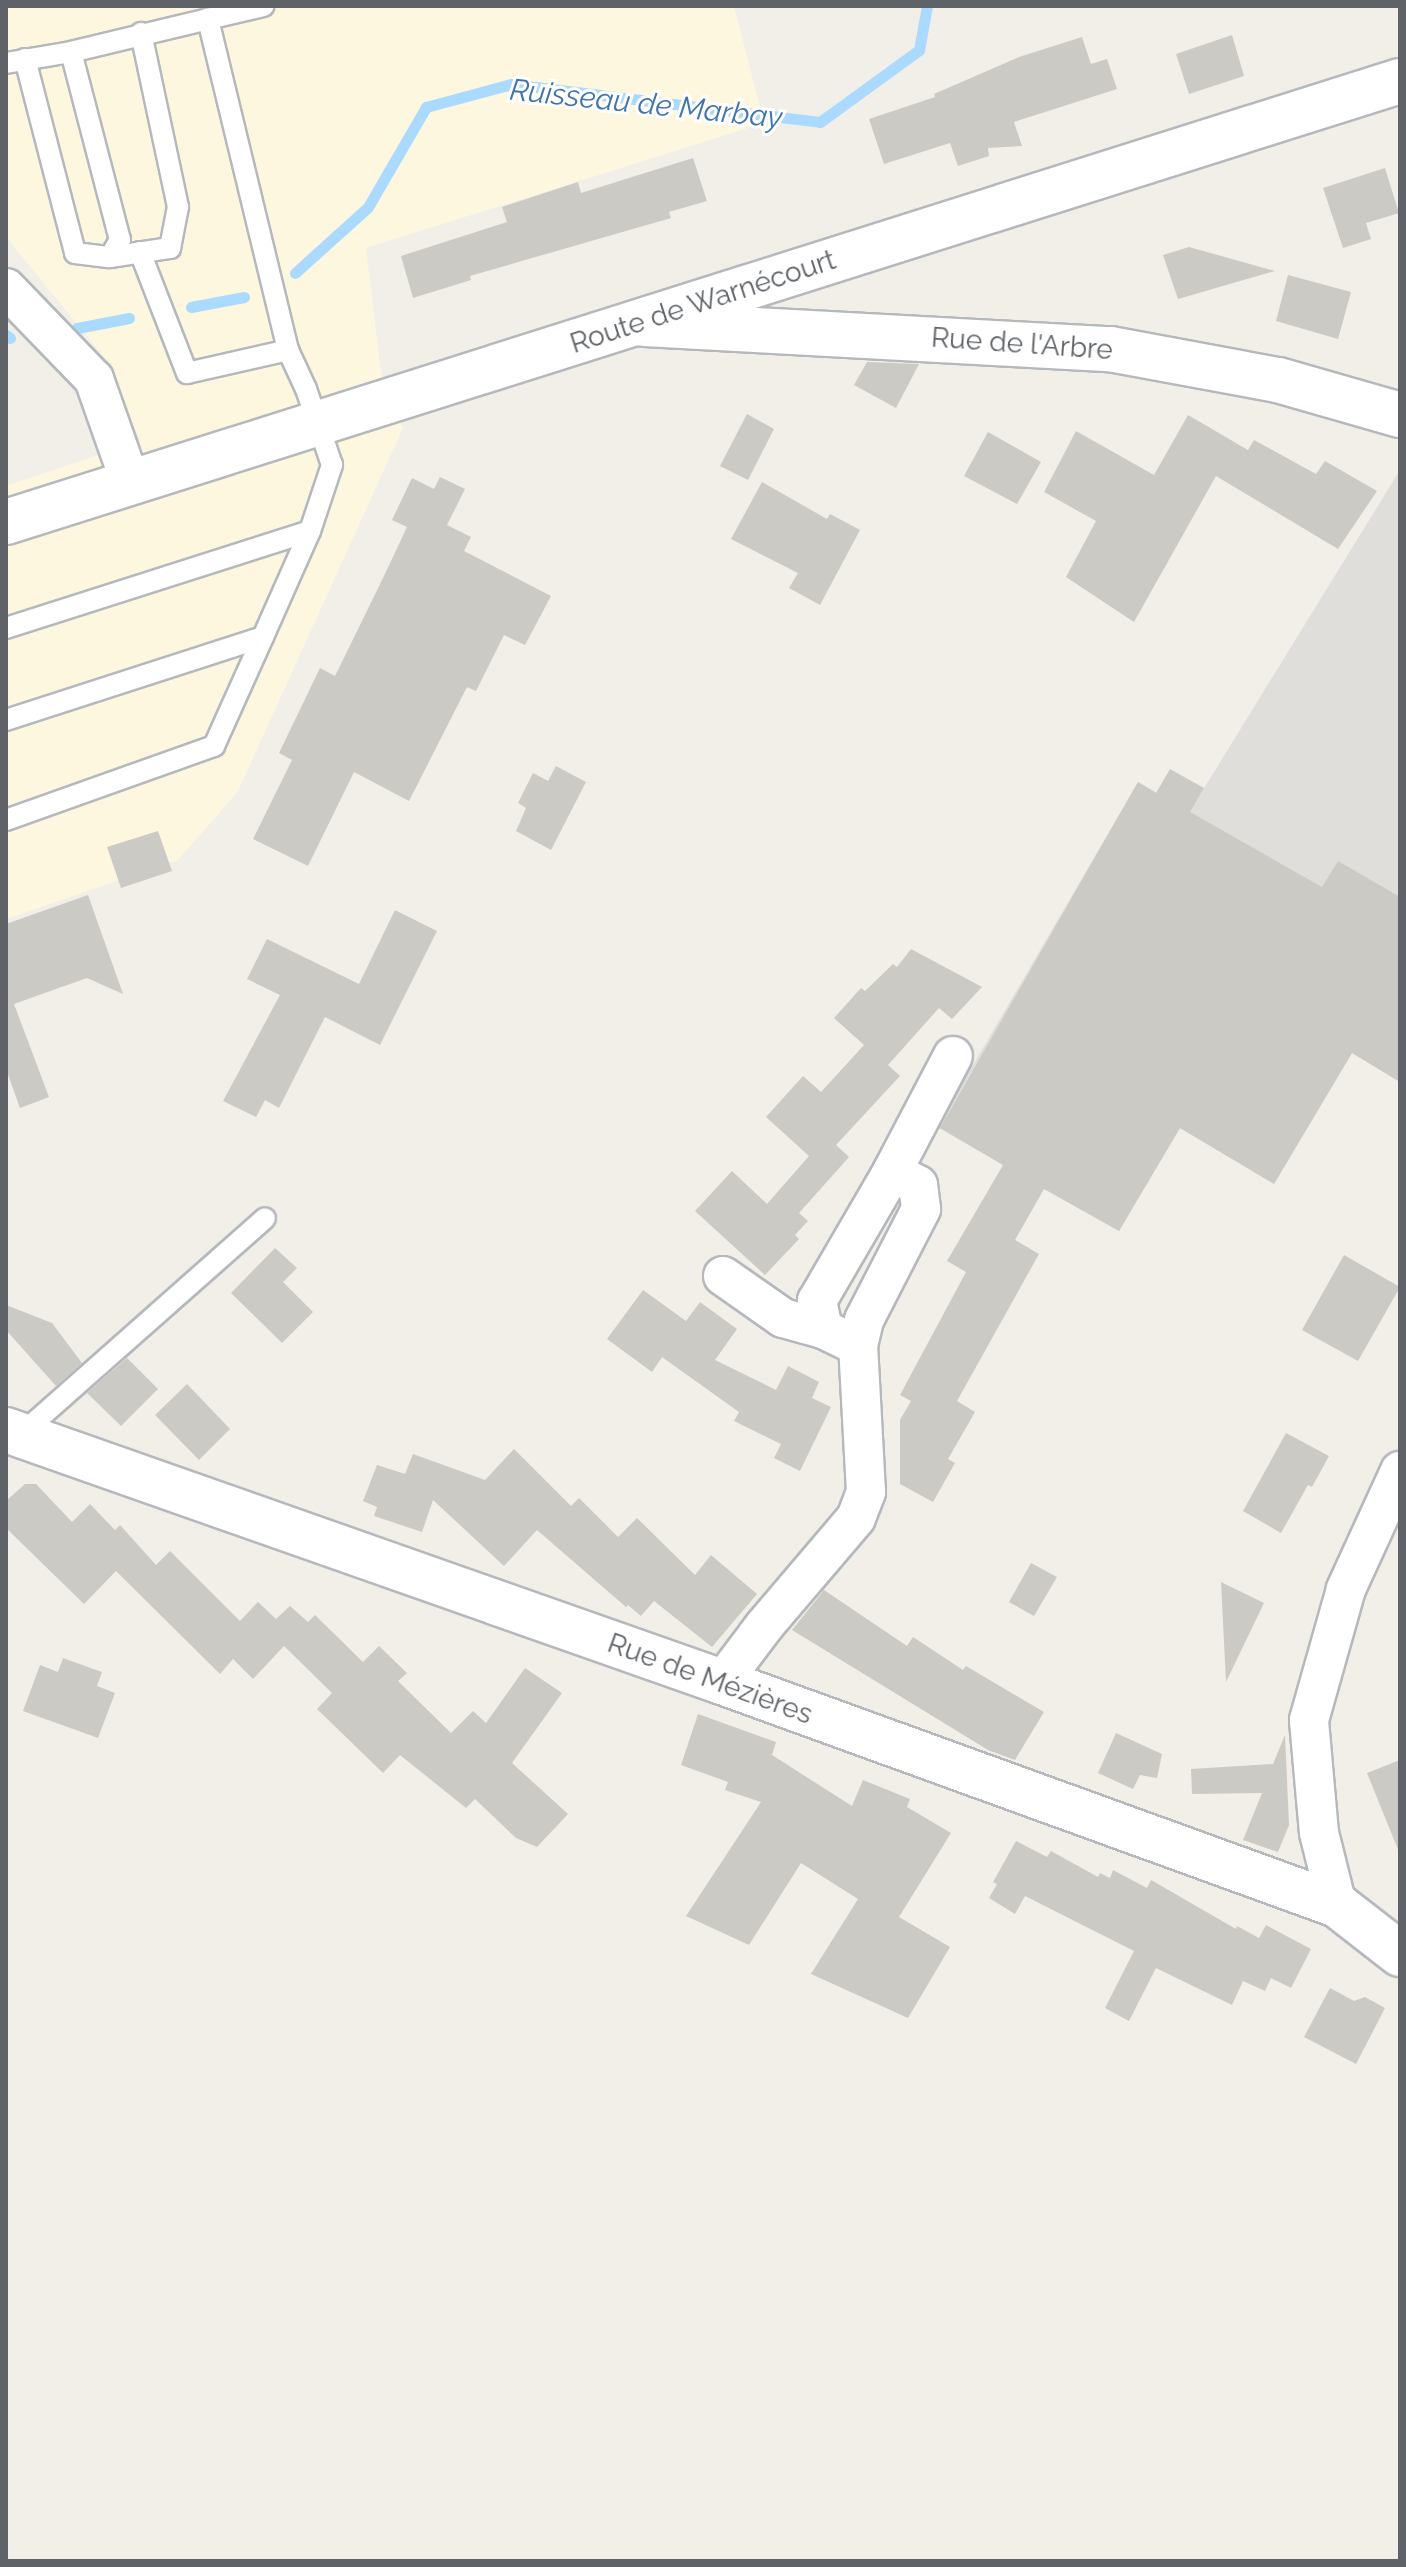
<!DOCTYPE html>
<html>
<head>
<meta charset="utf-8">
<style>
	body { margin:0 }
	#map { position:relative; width:1406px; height:2567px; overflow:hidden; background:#f1efe8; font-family:Raleway,sans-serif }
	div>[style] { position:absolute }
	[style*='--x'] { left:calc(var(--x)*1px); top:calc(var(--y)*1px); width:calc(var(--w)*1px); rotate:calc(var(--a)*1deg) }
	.commercial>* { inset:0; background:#fef7e0 }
	.industrial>* { inset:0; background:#e0deda }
	.stream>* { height:11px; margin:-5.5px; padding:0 5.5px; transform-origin:5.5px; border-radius:5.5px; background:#aadaff }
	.building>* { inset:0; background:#cccac5 }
	.roads { filter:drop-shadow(2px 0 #b5b8bc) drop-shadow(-2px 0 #b5b8bc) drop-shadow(0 2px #b5b8bc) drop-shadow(0 -2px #b5b8bc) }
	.service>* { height:20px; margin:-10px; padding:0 10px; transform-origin:10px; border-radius:10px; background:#fff }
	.minor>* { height:38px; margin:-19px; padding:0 19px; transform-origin:19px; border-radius:19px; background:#fff }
	.tertiary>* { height:44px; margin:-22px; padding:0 22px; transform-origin:22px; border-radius:22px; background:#fff }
	.secondary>* { height:44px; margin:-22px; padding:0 22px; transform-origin:22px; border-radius:22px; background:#fff }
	span { translate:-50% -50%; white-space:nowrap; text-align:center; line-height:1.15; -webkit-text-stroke:6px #fff; paint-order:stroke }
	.street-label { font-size:28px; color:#5f6368 }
	.water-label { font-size:30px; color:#4174aa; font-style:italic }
	.frame { position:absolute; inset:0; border:8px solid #5f6368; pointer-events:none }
</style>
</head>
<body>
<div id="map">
	<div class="commercial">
		<i style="clip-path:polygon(6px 6px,734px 6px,764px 123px,366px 248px,382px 381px,403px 428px,238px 791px,178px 860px,6px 919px,6px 486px,140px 441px,110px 364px,6px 237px)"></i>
	</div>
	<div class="industrial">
		<i style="clip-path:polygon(1400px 470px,1400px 1082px,1352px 1053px,1274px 1184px,1180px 1128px,1119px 1231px,937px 1127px,1138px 782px,1190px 811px)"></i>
	</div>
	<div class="stream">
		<i style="--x:295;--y:273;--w:98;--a:-42.1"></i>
		<i style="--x:368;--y:207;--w:116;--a:-59.9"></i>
		<i style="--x:426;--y:107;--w:88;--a:-15.1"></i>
		<i style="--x:511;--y:84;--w:311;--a:7"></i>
		<i style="--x:820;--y:122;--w:122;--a:-36"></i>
		<i style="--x:919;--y:50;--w:45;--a:-79.7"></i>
		<i style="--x:191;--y:307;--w:54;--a:-10.7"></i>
		<i style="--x:77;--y:328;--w:53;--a:-10.9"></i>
		<i style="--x:6;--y:335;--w:5;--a:37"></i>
	</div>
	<div class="building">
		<i style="clip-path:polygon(1232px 35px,1244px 76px,1189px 94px,1176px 54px)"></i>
		<i style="clip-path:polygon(1082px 37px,1091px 64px,1107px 59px,1117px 89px,1014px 122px,1022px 146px,988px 148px,989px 156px,958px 166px,950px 143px,884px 164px,869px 119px,935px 97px,934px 94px,1019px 57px)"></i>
		<i style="clip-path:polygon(693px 158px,707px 201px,669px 212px,671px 218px,470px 276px,471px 280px,413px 298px,401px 256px,507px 222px,502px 207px,578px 182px,581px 193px)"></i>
		<i style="clip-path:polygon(1385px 168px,1399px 213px,1366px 223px,1371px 239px,1343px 248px,1323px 188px)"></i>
		<i style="clip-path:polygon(1189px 247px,1275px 271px,1178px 299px,1163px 255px)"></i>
		<i style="clip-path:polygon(1288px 275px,1351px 292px,1338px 339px,1276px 321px)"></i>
		<i style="clip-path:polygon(867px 362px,919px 364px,896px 408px,854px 385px)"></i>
		<i style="clip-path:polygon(747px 414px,774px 429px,748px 480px,720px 466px)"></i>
		<i style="clip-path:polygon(1188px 415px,1248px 450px,1254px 440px,1316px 474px,1325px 461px,1377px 491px,1338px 549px,1216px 476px,1134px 622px,1066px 577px,1096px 521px,1044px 492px,1076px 431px,1154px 475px)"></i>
		<i style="clip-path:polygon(988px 432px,1041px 462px,1017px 504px,964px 476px)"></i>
		<i style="clip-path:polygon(440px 477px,465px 489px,447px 525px,471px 537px,464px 551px,551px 596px,525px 645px,504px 635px,476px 691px,467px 687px,409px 801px,354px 772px,308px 866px,253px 839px,292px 760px,279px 753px,320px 668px,335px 676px,384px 576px,407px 527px,392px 520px,412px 478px,434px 489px)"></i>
		<i style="clip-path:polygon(762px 482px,827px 519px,830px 514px,860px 530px,820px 605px,789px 588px,798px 573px,731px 539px)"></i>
		<i style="clip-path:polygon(556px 766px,586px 782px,551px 850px,516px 831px,526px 808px,518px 803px,533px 773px,548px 781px)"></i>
		<i style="clip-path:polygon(1170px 769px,1204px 788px,1190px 812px,1322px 887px,1338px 861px,1400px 897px,1400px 1082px,1352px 1053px,1274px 1184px,1180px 1128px,1119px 1231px,1044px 1189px,1015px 1240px,1039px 1254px,957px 1401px,975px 1412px,948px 1459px,955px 1463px,933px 1502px,900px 1484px,900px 1420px,911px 1401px,900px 1395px,966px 1272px,947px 1261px,1003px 1165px,940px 1128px,1138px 782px,1156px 793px)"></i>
		<i style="clip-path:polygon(158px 831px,172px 871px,121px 888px,107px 847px)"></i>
		<i style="clip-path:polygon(88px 895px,123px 994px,87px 978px,14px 1004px,49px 1097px,20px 1108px,6px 1069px,6px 924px)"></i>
		<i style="clip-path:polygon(395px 910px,437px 931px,380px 1045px,325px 1017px,279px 1108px,265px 1100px,256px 1117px,223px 1101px,280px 995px,247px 979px,267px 939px,359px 984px)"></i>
		<i style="clip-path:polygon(911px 949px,982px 987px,952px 1019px,939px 1008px,888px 1065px,900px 1076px,836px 1145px,849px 1157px,799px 1213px,808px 1221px,795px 1235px,799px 1239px,765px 1275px,695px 1211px,732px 1171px,767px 1204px,809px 1156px,766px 1117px,803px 1076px,821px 1092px,864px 1045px,834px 1018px,861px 988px,865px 991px,893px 964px,897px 967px)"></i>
		<i style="clip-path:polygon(275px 1248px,297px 1268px,283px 1282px,313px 1312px,282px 1343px,231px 1293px)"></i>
		<i style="clip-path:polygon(1344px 1255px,1400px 1287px,1358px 1361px,1302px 1330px)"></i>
		<i style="clip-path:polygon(643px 1290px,686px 1321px,700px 1302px,737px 1329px,715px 1360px,776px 1390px,788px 1366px,819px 1382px,812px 1398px,831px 1407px,800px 1471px,774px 1458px,781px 1444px,734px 1421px,739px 1412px,662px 1357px,652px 1372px,607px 1339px)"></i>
		<i style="clip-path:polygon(6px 1305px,52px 1323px,82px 1363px,56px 1386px,6px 1330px)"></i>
		<i style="clip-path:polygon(127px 1358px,158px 1389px,121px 1426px,87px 1393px)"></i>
		<i style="clip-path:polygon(187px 1384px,230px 1429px,199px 1460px,155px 1415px)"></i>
		<i style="clip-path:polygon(1286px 1433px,1329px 1456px,1312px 1487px,1308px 1485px,1281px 1533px,1243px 1511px)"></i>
		<i style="clip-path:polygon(514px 1449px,571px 1506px,579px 1498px,618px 1537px,637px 1518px,695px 1575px,711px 1555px,757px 1594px,712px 1647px,654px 1601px,641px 1616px,628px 1605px,626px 1607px,537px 1530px,504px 1566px,433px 1500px,422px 1532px,374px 1516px,377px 1507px,363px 1501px,377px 1465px,405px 1474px,413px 1454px,485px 1480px)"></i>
		<i style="clip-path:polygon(25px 1484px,36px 1484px,72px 1522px,90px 1504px,115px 1530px,120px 1525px,156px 1565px,170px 1551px,240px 1621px,258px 1602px,276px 1619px,290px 1606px,308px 1622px,315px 1615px,363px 1662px,379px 1646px,407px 1673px,398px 1681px,451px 1733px,473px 1711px,486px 1723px,525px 1668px,562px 1693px,512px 1763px,568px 1814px,537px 1847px,516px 1838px,475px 1799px,466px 1808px,400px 1755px,383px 1773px,317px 1709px,332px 1693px,284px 1646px,253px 1679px,233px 1659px,220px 1674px,116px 1571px,84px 1604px,6px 1528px,6px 1501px)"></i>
		<i style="clip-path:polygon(1031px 1563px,1057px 1577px,1034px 1616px,1009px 1602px)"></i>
		<i style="clip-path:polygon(1221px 1582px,1264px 1603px,1226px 1682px)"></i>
		<i style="clip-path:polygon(824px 1590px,907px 1646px,913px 1637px,963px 1670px,966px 1666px,1044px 1712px,1015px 1760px,988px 1750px,792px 1630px)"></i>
		<i style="clip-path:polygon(63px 1658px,102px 1672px,97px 1686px,115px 1693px,98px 1738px,23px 1711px,40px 1665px,58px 1672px)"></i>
		<i style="clip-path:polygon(698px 1714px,776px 1742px,772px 1755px,852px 1806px,863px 1780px,910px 1799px,907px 1807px,951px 1833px,899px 1917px,950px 1947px,908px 2018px,811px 1974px,858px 1899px,801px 1863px,749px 1945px,686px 1916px,761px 1802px,725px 1790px,728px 1782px,681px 1765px)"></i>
		<i style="clip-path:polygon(1116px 1733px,1162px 1754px,1157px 1778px,1140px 1775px,1133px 1789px,1098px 1773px)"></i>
		<i style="clip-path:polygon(1285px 1735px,1289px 1825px,1278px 1852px,1243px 1840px,1262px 1793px,1192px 1794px,1191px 1769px,1273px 1764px)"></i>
		<i style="clip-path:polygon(1400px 1760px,1400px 1852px,1399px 1852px,1367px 1773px)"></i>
		<i style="clip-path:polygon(1016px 1841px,1047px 1857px,1051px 1851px,1098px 1877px,1100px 1873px,1110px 1878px,1113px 1870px,1147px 1888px,1151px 1880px,1236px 1929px,1237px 1926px,1259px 1938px,1266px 1925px,1311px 1949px,1291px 1988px,1271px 1978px,1265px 1991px,1243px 1981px,1232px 2005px,1156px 1968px,1129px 2021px,1105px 2008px,1134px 1951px,1025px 1896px,1015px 1914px,989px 1898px,997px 1884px,993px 1882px)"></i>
		<i style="clip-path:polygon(1330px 1988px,1354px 2001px,1365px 1997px,1385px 2008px,1356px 2064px,1304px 2037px)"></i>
	</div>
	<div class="roads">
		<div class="service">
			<i style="--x:25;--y:59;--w:200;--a:75.5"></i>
			<i style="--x:75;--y:253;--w:35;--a:7"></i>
			<i style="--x:110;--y:257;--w:20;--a:-60"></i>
			<i style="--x:120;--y:240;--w:194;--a:-104.6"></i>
			<i style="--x:6;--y:63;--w:66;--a:-9.6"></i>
			<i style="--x:71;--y:52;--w:141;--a:-13.5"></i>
			<i style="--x:140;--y:252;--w:130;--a:68.8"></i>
			<i style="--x:187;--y:373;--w:104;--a:-12.8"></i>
			<i style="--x:110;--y:257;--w:61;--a:-8.5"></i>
			<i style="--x:170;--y:248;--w:42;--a:-79"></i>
			<i style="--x:178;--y:207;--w:178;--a:-102"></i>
			<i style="--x:6;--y:628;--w:319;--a:-17.7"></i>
			<i style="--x:310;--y:531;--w:70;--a:-71.6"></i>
			<i style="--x:332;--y:465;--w:80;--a:-108.9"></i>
			<i style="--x:306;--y:389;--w:43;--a:-114.8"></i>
			<i style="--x:288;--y:350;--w:341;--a:-103.6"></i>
			<i style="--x:208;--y:19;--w:57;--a:-13.1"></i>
			<i style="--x:6;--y:720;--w:270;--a:-17.9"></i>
			<i style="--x:263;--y:637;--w:116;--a:-66.1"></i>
			<i style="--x:6;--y:820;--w:221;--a:-19.6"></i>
			<i style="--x:214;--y:746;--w:120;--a:-65.8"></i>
			<i style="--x:20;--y:1435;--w:327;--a:-41.5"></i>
		</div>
		<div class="minor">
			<i style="--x:6;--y:288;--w:127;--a:46"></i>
			<i style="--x:94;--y:379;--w:111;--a:70.6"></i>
			<i style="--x:723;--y:1276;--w:73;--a:35"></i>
			<i style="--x:783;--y:1318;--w:41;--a:15.4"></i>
			<i style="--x:858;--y:1346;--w:39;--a:-154"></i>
			<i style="--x:823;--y:1329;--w:29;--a:-102"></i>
			<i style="--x:817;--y:1301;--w:149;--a:-59.8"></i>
			<i style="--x:892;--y:1172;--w:131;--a:-62.3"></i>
			<i style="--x:722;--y:1682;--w:71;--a:-53"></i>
			<i style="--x:765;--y:1625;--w:140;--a:-49.6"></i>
			<i style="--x:856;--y:1518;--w:28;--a:-69"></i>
			<i style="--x:866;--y:1492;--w:146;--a:-93.1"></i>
			<i style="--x:858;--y:1346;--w:27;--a:-77"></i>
			<i style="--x:864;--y:1320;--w:125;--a:-62.8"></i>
			<i style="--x:921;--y:1209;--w:24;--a:-97"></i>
			<i style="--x:918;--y:1185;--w:29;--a:-153"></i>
			<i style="--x:1337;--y:1905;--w:74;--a:-104"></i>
			<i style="--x:1319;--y:1833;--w:113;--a:-95.1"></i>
			<i style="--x:1309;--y:1720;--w:136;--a:-74.2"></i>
			<i style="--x:1346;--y:1589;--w:130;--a:-65.4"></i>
		</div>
		<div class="tertiary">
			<i style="--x:644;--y:324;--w:467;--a:3.1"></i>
			<i style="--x:1110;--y:349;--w:171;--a:10.5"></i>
			<i style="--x:1278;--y:380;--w:127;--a:16"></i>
			<i style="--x:6;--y:1430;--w:759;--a:19.39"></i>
			<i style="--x:722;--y:1682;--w:654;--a:19.93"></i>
			<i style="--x:1337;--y:1905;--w:80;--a:37.9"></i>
		</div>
		<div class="secondary">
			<i style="--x:6;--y:522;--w:1462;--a:-17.56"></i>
		</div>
	</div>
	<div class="street-label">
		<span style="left:703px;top:302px;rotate:-18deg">Route de Warnécourt</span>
		<span style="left:1022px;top:344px;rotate:4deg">Rue de l'Arbre</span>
		<span style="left:710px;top:1679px;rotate:20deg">Rue de Mézières</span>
	</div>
	<div class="water-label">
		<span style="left:646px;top:104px;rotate:6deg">Ruisseau de Marbay</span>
	</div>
	<div class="frame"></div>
</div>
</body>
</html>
